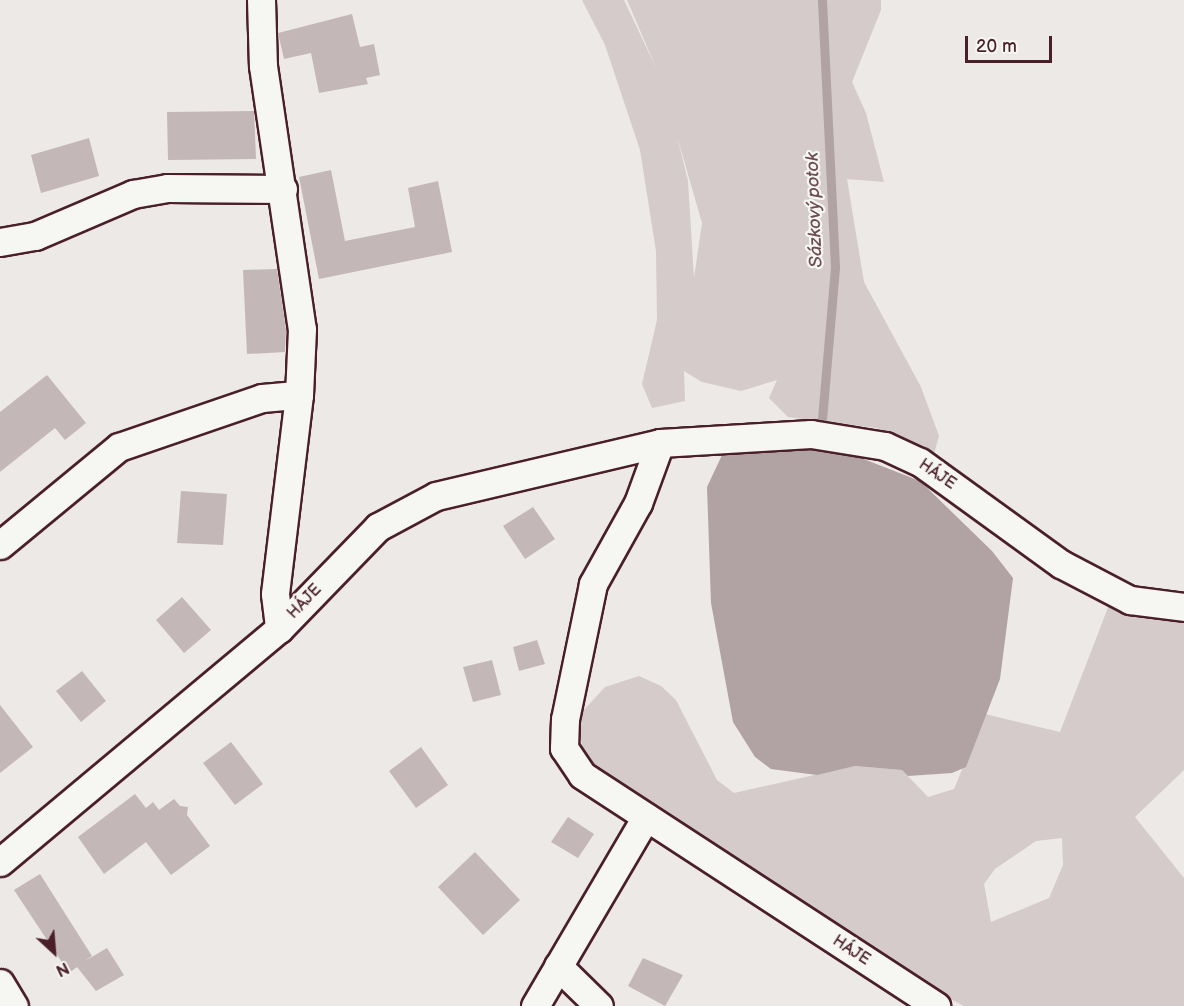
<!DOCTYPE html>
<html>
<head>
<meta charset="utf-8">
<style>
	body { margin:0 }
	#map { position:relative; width:1184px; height:1006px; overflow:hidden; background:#ece9e6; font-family:"Balsamiq Sans",sans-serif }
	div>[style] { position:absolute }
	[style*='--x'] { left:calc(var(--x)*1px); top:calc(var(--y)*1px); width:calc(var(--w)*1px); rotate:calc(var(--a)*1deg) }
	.green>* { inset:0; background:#d4cbca }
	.water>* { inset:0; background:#b1a2a3 }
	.stream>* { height:9px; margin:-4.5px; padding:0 4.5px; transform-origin:4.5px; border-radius:4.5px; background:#b1a2a3 }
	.building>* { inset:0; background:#c4b7b7 }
	.roads { filter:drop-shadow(2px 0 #4a1f2b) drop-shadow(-2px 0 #4a1f2b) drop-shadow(0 2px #4a1f2b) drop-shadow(0 -2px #4a1f2b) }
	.minor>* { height:27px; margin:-13.5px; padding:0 13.5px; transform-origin:13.5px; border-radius:13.5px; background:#f6f6f2 }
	span { translate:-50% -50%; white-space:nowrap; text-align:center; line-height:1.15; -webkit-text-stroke:4.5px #f6f6f2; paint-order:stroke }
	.street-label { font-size:16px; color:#4a1f2b }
	.water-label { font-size:18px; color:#6e4d55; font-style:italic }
	.north { position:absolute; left:24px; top:922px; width:60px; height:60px; -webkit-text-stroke:4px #f6f6f2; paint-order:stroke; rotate:154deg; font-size:16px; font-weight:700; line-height:24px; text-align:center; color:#4a1f2b }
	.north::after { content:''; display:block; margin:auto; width:21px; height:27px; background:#4a1f2b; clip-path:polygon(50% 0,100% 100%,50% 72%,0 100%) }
	.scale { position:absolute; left:965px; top:36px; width:87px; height:27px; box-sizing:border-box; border:3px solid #4a1f2b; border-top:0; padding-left:8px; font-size:18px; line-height:21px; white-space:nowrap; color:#4a1f2b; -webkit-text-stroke:4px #f6f6f2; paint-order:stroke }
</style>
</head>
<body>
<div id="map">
	<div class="green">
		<i style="clip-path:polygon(evenodd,582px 0,624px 0,657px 70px,627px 0,881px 0,881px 10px,852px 82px,866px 113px,884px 182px,847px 179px,864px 282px,921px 387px,939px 436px,934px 454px,877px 428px,788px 417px,769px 398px,777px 380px,741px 391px,702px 382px,684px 371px,685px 401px,652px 408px,642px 384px,657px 320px,656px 251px,640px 150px,605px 45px,582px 0,677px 136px,702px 223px,694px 278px,688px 181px,677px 136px)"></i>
		<i style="clip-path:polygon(evenodd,1109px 605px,1184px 620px,1184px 770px,1135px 817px,1184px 878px,1184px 1006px,964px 1006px,867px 955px,604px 781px,586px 758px,579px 734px,583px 711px,605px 687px,639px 676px,661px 686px,676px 700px,717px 780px,734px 793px,855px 766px,902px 770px,928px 797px,954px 789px,985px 714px,1060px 732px,1109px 605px,1062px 838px,1063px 865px,1049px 898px,991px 922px,984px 884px,995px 869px,1036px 841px,1062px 838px)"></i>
	</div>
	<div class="water">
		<i style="clip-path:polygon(786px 442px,820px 442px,920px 481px,992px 551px,1013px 578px,1000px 679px,966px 767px,952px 773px,908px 776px,902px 770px,855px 766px,817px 775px,771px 769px,755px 757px,733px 722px,711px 603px,707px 487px,723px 453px)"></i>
	</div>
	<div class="stream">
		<i style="--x:822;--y:419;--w:153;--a:-85.1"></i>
		<i style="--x:835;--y:267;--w:267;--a:-92.8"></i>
	</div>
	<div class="building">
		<i style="clip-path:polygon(352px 14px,360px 47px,374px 44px,380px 75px,366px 78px,368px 84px,319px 93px,311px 53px,284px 59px,278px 33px)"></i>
		<i style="clip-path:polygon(254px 111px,256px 159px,168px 160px,167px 112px)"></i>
		<i style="clip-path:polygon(89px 138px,99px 176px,41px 193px,31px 155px)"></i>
		<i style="clip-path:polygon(331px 170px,345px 241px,415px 227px,408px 188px,438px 181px,452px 252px,319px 279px,299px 177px)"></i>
		<i style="clip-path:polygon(277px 269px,286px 330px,285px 352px,247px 354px,243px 270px)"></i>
		<i style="clip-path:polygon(47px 375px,86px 423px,65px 440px,55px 428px,0 472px,0 412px)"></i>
		<i style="clip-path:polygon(181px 491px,227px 494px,223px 545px,177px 543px)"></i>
		<i style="clip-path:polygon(533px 507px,555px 539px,525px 559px,503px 526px)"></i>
		<i style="clip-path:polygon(182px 597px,211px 630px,184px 653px,156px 620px)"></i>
		<i style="clip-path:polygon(537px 640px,545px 664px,519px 671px,513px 647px)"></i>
		<i style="clip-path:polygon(492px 660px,501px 695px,473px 702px,463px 667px)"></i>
		<i style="clip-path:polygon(82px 671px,106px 701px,81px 722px,56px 691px)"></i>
		<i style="clip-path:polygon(0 705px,33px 747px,0 773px)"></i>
		<i style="clip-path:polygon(231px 742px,263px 784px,235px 805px,203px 763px)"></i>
		<i style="clip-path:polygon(421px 747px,448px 785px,416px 808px,389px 771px)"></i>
		<i style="clip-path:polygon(135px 794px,146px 808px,153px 802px,159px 810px,174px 799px,180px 806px,188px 807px,187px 815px,210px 846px,171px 875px,146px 842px,104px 874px,78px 837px)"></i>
		<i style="clip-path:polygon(568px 817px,594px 834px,578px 858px,551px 842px)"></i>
		<i style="clip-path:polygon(475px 852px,520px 900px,483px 935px,438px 887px)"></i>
		<i style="clip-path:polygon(40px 874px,92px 956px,85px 961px,107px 948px,124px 975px,96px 991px,77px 967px,69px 973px,14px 890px)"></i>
		<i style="clip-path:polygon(643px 958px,683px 975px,665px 1006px,628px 986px)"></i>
	</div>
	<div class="roads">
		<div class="minor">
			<i style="--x:261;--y:0;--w:66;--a:88.3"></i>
			<i style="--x:263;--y:66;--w:266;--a:81.6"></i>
			<i style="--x:302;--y:329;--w:66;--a:92.6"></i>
			<i style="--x:299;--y:395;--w:200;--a:96.9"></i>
			<i style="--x:275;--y:594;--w:35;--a:83"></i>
			<i style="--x:0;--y:242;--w:36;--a:-10"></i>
			<i style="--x:35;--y:236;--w:107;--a:-23.2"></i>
			<i style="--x:133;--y:194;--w:35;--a:-10"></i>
			<i style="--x:167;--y:188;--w:116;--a:0.5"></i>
			<i style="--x:660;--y:443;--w:64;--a:110.1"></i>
			<i style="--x:638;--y:503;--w:93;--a:119.1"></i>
			<i style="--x:593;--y:584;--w:138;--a:101.7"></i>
			<i style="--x:565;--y:719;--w:29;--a:92"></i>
			<i style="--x:564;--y:748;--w:32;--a:56"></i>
			<i style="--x:582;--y:775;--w:423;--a:33.1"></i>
			<i style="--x:0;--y:545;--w:154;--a:-39.5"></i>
			<i style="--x:119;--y:447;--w:151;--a:-18.9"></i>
			<i style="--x:262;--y:398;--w:37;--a:-5"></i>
			<i style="--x:0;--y:862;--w:363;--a:-39.9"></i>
			<i style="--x:279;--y:629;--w:142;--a:-45.9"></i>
			<i style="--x:378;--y:527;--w:66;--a:-28.1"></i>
			<i style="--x:436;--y:496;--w:230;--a:-13.3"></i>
			<i style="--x:660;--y:443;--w:151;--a:-3.4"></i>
			<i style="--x:811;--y:434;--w:75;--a:9.2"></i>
			<i style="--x:885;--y:446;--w:38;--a:25"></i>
			<i style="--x:920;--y:462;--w:174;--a:35.9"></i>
			<i style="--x:1061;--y:564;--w:78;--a:27.6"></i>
			<i style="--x:1130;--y:600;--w:54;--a:7.4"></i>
			<i style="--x:558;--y:966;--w:57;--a:44.3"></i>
			<i style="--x:0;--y:983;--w:27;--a:59"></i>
			<i style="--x:535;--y:1006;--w:219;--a:-59.6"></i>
		</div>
	</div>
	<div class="street-label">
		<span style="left:937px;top:475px;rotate:34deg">HÁJE</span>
		<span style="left:305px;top:602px;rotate:-46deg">HÁJE</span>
		<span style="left:851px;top:951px;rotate:33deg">HÁJE</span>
	</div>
	<div class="water-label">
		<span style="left:815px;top:210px;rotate:-92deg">Sázkový potok</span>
	</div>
	<div class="north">N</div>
	<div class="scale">20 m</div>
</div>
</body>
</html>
